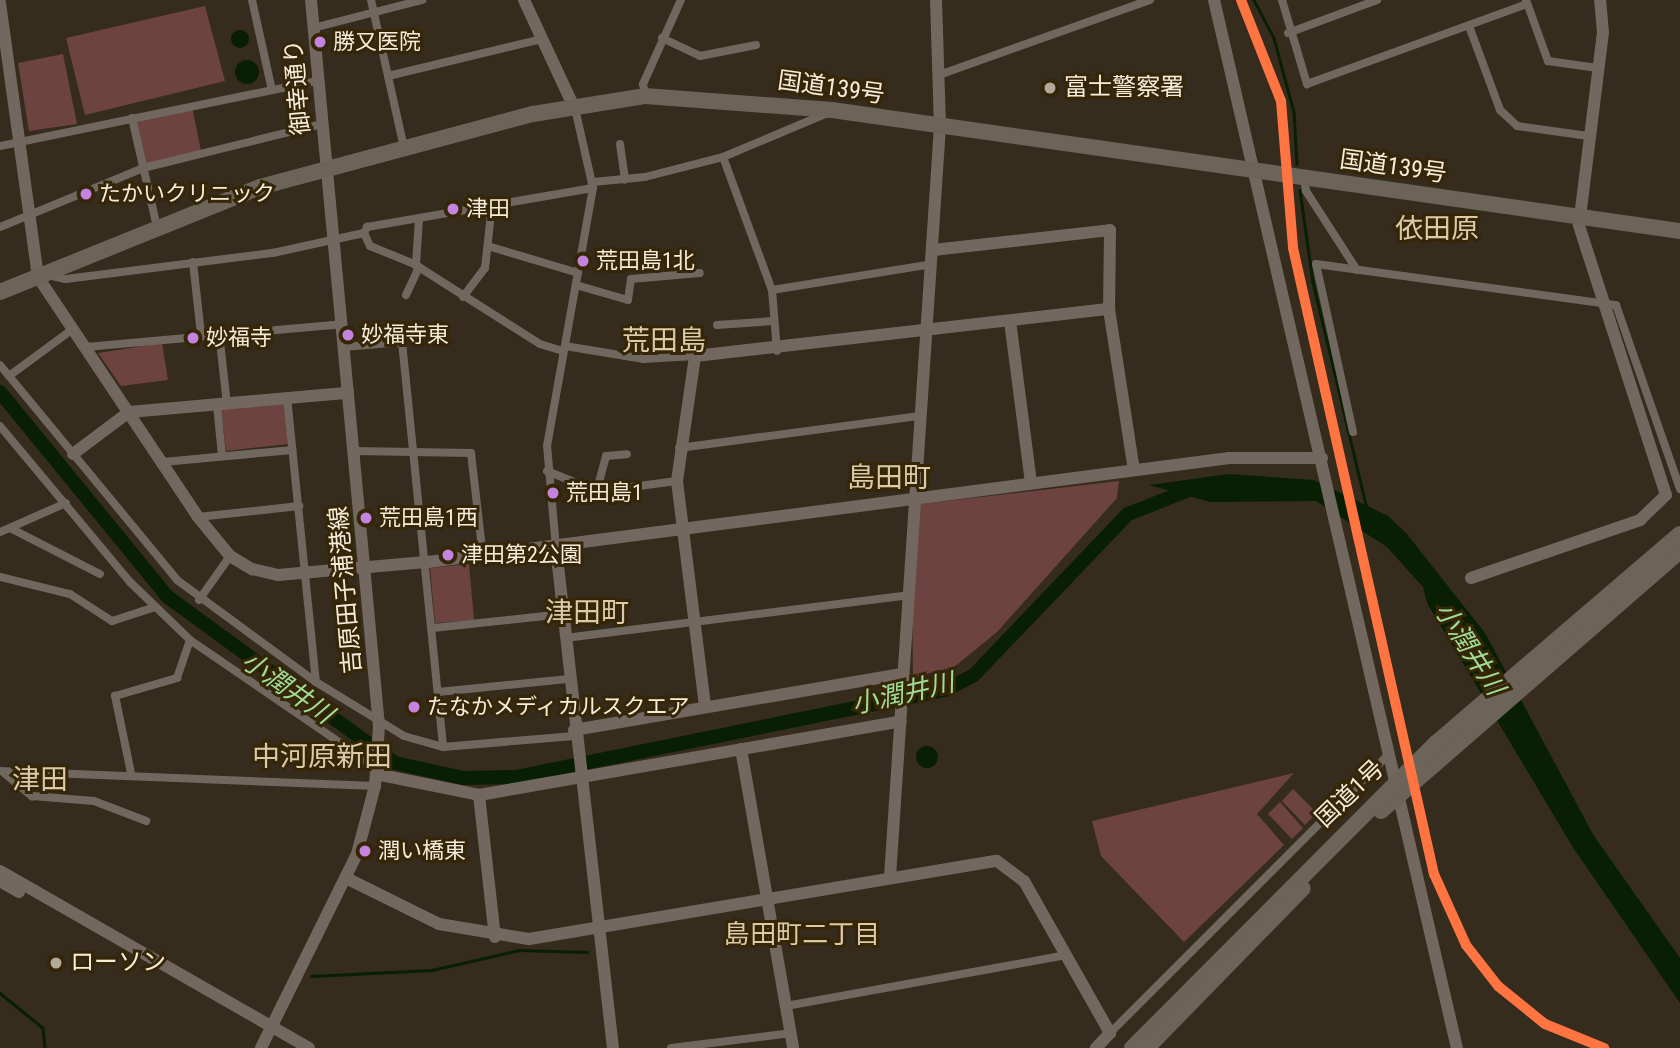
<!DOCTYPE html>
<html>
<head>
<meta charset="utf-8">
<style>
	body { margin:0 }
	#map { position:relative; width:1680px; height:1048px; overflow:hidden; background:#352c1d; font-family:"Roboto Condensed","Noto Sans JP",sans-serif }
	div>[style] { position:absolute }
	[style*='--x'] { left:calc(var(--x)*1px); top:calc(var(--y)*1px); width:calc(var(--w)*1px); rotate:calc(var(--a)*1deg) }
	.green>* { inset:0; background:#6d4340 }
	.water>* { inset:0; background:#081f03 }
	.round { border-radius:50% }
	.stream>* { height:2.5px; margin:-1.25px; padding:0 1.25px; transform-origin:1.25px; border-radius:1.25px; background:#081f03 }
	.river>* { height:14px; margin:-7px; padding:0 7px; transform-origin:7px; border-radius:7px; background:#081f03 }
	.street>* { height:8px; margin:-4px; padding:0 4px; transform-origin:4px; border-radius:4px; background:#70685f }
	.secondary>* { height:12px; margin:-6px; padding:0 6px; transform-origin:6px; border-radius:6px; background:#73685f }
	.highway>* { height:16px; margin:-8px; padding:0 8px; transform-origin:8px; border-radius:8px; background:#6c6459 }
	.highway-bridge>* { height:16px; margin:-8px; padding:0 8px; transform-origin:8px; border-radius:8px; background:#6c6459 }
	.rail-1>* { height:10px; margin:-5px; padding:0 5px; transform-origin:5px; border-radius:5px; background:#ff7440 }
	.dots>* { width:19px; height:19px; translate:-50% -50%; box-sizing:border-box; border:4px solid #352608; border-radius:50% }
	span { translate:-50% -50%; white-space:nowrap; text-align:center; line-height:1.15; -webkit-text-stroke:6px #352608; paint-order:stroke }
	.bus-label { font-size:22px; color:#f6ecdc }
	.left { translate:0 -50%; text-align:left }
	.street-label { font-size:24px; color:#f6ecdc }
	.poi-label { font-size:24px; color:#f6ecdc }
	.water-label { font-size:26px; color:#a1dc96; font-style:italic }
	.neighbourhood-label { font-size:26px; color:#dcc9a8 }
	.quarter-label { font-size:28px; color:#dcc9a8 }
</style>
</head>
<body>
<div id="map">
	<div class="green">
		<i style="clip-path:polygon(205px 6px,225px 81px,85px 115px,66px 38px)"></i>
		<i style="clip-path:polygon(63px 54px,77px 124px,29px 131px,18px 63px)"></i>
		<i style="clip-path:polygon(192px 106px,201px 151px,144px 166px,135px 120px)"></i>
		<i style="clip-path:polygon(162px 343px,168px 380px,121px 386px,98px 353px)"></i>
		<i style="clip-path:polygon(284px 401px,288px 444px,226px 451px,221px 408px)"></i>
		<i style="clip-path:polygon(1119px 481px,1117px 498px,997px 632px,954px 667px,913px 677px,912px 594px,920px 504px)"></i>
		<i style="clip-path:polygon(469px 564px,474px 620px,435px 623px,430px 568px)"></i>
		<i style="clip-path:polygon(1294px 773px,1257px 814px,1284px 845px,1184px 942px,1101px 856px,1092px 821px)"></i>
		<i style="clip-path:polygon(1293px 789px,1317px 813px,1305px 825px,1282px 801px)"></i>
		<i style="clip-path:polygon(1280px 802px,1303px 828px,1292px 839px,1268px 814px)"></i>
	</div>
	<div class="water">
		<i class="round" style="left:231px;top:30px;width:18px;height:18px"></i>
		<i class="round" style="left:235px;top:60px;width:24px;height:24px"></i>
		<i style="clip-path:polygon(1229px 474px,1314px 480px,1388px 516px,1406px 533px,1485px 633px,1594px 836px,1680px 958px,1680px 1003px,1572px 846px,1427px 603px,1423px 587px,1387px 547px,1316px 501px,1210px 502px,1149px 485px)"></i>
		<i class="round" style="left:916px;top:746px;width:22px;height:22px"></i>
	</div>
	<div class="stream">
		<i style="--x:1254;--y:0;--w:43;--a:62.2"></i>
		<i style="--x:1274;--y:38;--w:77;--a:74.9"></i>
		<i style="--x:1294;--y:112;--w:52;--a:86.7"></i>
		<i style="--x:1300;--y:190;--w:93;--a:82"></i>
		<i style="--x:1313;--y:282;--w:232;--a:76.6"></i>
		<i style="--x:311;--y:976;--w:121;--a:-2.8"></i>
		<i style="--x:432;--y:970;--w:89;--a:-12.9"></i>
		<i style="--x:519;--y:950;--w:68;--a:1.7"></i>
		<i style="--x:0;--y:993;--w:55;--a:39.1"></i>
		<i style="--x:43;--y:1028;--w:20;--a:84"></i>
	</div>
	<div class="river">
		<i style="--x:0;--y:392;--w:265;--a:50.7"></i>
		<i style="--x:168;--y:597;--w:281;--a:36.2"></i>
		<i style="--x:395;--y:763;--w:70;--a:12.4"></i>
		<i style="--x:463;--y:778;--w:53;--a:-1.1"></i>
		<i style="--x:516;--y:777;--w:440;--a:-11.5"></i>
		<i style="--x:947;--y:689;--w:29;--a:-27"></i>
		<i style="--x:973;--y:676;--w:224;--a:-46.3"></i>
		<i style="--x:1128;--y:514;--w:74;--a:-21.4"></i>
	</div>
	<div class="street">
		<i style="--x:252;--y:0;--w:92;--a:77.5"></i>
		<i style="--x:371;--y:0;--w:152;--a:77.4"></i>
		<i style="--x:1282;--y:0;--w:88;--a:73.4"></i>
		<i style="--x:1307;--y:84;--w:234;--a:-20"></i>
		<i style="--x:1526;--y:0;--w:65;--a:70.2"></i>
		<i style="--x:1548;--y:61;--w:50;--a:8"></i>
		<i style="--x:1469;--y:26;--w:90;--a:69.7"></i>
		<i style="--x:1500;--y:110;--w:23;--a:43"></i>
		<i style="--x:1517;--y:126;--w:72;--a:8"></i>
		<i style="--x:313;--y:28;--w:113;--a:-14.4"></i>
		<i style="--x:1288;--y:33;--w:95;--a:-20.3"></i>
		<i style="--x:662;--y:38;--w:42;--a:25.3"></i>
		<i style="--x:700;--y:56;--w:57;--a:-11.1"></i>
		<i style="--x:939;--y:75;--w:224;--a:-19.6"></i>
		<i style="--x:388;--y:76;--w:158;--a:-13.5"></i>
		<i style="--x:645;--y:96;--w:12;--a:-99"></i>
		<i style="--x:643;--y:84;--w:92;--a:-65.7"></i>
		<i style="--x:132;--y:118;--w:112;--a:77.1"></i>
		<i style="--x:620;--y:144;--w:36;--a:82"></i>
		<i style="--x:0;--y:146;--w:325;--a:-11.6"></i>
		<i style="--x:723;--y:157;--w:142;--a:69.8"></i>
		<i style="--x:772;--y:290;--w:61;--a:85.3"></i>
		<i style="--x:1304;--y:177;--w:14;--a:82"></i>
		<i style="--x:1306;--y:191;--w:94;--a:57.2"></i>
		<i style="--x:593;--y:182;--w:52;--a:-5.5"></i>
		<i style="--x:645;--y:177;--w:81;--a:-14.4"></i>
		<i style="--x:723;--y:157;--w:116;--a:-22.8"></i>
		<i style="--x:0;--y:227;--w:155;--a:-22.4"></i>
		<i style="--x:143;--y:168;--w:184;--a:-13.8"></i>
		<i style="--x:364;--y:233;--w:14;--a:65"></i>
		<i style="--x:370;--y:246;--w:48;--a:22.2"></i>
		<i style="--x:414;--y:264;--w:149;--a:32.4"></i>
		<i style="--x:540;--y:344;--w:24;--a:17"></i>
		<i style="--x:491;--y:247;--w:91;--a:16.6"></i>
		<i style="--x:193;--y:262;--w:73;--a:83.7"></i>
		<i style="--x:416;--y:265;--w:47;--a:-86.3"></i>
		<i style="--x:48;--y:275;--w:18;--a:13"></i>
		<i style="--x:66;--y:279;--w:209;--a:-7.2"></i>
		<i style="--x:273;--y:253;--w:93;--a:-12.4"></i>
		<i style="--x:364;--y:233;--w:7;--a:-63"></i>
		<i style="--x:367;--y:227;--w:229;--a:-9.8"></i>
		<i style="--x:576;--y:285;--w:54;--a:16.1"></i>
		<i style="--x:628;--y:300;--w:21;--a:-82"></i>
		<i style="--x:631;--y:279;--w:69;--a:-5"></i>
		<i style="--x:772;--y:290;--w:162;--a:-9.2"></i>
		<i style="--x:406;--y:295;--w:31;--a:-65"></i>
		<i style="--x:463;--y:297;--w:36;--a:-53"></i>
		<i style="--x:485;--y:268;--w:63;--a:-83.7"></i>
		<i style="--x:717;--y:325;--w:57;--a:-4"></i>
		<i style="--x:219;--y:333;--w:71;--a:83.6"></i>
		<i style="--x:565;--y:346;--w:80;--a:9.3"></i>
		<i style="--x:644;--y:359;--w:51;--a:-3.4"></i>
		<i style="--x:86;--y:347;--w:257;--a:-5.1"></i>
		<i style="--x:344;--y:347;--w:58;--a:-4.9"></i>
		<i style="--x:402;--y:342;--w:407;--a:84.2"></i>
		<i style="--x:0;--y:365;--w:278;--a:50.5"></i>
		<i style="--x:177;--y:580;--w:172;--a:36.3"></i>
		<i style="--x:316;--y:682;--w:103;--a:31.5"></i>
		<i style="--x:404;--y:736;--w:41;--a:15.8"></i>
		<i style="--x:443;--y:747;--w:132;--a:-4.8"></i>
		<i style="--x:9;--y:376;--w:81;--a:-36.4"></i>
		<i style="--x:287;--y:397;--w:286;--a:84.2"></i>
		<i style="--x:217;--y:405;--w:51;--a:84.4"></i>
		<i style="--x:0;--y:426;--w:203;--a:50.2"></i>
		<i style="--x:130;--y:582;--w:83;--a:44"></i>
		<i style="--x:190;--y:640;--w:227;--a:34.4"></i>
		<i style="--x:1353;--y:432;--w:172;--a:-102.4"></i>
		<i style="--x:1316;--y:264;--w:303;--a:7.8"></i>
		<i style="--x:1616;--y:305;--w:195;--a:70.8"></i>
		<i style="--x:679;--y:448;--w:243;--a:-7.6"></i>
		<i style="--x:354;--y:451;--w:117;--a:1"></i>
		<i style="--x:471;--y:453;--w:104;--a:83.4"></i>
		<i style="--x:163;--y:462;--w:130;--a:-5.3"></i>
		<i style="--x:547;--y:471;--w:32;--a:22"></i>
		<i style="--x:577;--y:483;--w:47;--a:6.1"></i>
		<i style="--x:624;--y:488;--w:53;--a:-7.5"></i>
		<i style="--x:598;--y:486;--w:31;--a:-75"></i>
		<i style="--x:606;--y:456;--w:21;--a:-5"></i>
		<i style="--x:198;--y:517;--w:102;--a:-6.2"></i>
		<i style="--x:10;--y:528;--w:101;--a:27.1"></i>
		<i style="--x:0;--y:532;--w:72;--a:-23.7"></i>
		<i style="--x:556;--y:548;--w:102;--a:-95"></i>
		<i style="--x:547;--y:446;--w:262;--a:-79.9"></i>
		<i style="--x:593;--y:188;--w:82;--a:-102.7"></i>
		<i style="--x:0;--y:577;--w:72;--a:13.7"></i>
		<i style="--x:70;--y:594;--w:50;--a:32.7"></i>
		<i style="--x:112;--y:621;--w:45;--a:-18"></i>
		<i style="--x:199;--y:600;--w:54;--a:-54.8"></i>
		<i style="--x:433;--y:628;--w:131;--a:-6.1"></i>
		<i style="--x:565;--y:638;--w:346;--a:-7.1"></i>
		<i style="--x:438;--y:692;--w:132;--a:-5.7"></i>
		<i style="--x:0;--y:771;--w:375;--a:2.3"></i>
		<i style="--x:3;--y:772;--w:38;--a:40"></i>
		<i style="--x:32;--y:796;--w:62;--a:4.6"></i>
		<i style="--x:94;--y:801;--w:56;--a:21"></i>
		<i style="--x:131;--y:773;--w:79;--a:-101.7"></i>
		<i style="--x:115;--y:696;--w:65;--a:-16.2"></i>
		<i style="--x:177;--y:678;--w:40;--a:-71.1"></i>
		<i style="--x:786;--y:1006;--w:285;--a:-10.3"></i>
		<i style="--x:1110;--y:1033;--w:396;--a:-45"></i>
		<i style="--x:671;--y:1048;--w:121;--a:-7.1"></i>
	</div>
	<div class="secondary">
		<i style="--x:524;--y:0;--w:116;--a:65"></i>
		<i style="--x:1214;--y:0;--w:1076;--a:76.95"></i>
		<i style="--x:0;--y:3;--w:277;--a:82.1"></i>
		<i style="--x:38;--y:277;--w:288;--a:56.3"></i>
		<i style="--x:198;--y:517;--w:50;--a:50.6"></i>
		<i style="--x:230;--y:556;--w:26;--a:31"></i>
		<i style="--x:252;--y:569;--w:27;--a:13"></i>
		<i style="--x:278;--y:575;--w:151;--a:-5"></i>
		<i style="--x:428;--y:562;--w:808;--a:-7.4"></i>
		<i style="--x:1229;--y:458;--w:93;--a:0"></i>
		<i style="--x:933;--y:250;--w:178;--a:-6.4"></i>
		<i style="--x:1110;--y:230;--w:79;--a:90.7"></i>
		<i style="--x:1109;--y:309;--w:163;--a:81.2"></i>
		<i style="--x:1010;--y:321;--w:163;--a:82.6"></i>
		<i style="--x:73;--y:454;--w:70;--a:-36.9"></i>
		<i style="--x:129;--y:412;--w:220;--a:-5"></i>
		<i style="--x:556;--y:548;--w:503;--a:83.5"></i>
		<i style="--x:1471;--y:578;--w:179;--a:-18.9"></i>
		<i style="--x:1640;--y:520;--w:36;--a:-44"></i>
		<i style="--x:1666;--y:495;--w:284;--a:-107.9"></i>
		<i style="--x:1579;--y:225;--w:193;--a:-82.9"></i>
		<i style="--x:1603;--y:33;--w:33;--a:-95"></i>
		<i style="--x:705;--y:706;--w:227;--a:-97.1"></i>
		<i style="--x:677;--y:481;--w:126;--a:-81.8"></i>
		<i style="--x:695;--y:356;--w:417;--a:-6.5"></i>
		<i style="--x:574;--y:730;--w:334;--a:-9.7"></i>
		<i style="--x:741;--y:749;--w:303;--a:80.1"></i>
		<i style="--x:376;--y:774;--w:105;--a:11.5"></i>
		<i style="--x:479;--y:795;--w:428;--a:-9.9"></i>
		<i style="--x:479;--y:795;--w:143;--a:83.6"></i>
		<i style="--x:0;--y:871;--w:356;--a:29.8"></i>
		<i style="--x:890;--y:877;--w:752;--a:-86.19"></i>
		<i style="--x:940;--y:127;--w:127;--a:-91.8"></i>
		<i style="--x:346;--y:878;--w:104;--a:26.3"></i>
		<i style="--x:439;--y:924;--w:91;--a:9.5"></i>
		<i style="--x:529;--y:939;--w:474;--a:-9.5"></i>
		<i style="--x:997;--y:861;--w:34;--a:37"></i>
		<i style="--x:1024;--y:881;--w:175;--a:60.5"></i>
		<i style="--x:1110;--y:1033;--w:21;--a:133"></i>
		<i style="--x:0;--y:881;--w:22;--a:30"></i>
		<i style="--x:261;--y:1048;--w:216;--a:-63.7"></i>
		<i style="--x:357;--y:854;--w:70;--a:-75.2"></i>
		<i style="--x:375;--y:786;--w:60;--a:-86.2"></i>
		<i style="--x:379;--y:726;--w:729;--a:-95.35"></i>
	</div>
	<div class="highway">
		<i style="--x:0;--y:292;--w:280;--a:-22"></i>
		<i style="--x:260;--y:187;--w:283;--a:-15"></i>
		<i style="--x:533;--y:114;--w:113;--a:-9.1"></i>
		<i style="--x:645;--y:96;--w:188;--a:4.3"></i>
		<i style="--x:832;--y:110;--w:857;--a:8.12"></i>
	</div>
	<div class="highway-bridge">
		<i style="--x:1381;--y:811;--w:396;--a:-41"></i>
		<i style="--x:1132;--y:1048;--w:431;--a:-45.1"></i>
		<i style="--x:1436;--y:743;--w:321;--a:-40.6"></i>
		<i style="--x:1147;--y:1048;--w:223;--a:-45.7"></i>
	</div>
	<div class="rail-1">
		<i style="--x:1241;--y:0;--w:109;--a:68.4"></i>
		<i style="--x:1281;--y:101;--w:147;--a:85.3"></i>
		<i style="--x:1293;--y:248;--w:642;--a:77.31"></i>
		<i style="--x:1434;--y:874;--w:78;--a:65.7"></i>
		<i style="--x:1466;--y:945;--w:52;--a:52"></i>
		<i style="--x:1498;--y:986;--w:60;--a:39"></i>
		<i style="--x:1545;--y:1024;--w:64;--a:22.1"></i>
	</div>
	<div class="dots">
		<i style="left:320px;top:42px;background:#c483df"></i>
		<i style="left:1050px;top:88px;background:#b2a999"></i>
		<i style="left:86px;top:194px;background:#c483df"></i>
		<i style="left:453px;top:209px;background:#c483df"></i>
		<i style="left:583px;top:261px;background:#c483df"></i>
		<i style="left:348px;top:335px;background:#c483df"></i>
		<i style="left:193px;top:338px;background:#c483df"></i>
		<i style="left:553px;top:493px;background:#c483df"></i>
		<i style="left:366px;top:518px;background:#c483df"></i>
		<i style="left:448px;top:555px;background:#c483df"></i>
		<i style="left:414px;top:707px;background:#c483df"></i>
		<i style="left:365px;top:851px;background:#c483df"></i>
		<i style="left:56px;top:963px;background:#b2a999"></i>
	</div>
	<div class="bus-label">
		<span class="left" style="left:333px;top:42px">勝又医院</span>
		<span class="left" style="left:99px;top:194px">たかいクリニック</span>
		<span class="left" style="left:466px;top:209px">津田</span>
		<span class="left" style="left:596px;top:261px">荒田島1北</span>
		<span class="left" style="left:361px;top:335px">妙福寺東</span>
		<span class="left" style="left:206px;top:338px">妙福寺</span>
		<span class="left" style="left:566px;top:493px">荒田島1</span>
		<span class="left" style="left:379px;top:518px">荒田島1西</span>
		<span class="left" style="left:461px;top:555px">津田第2公園</span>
		<span class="left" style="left:427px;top:707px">たなかメディカルスクエア</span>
		<span class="left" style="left:378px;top:851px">潤い橋東</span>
	</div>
	<div class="street-label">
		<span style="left:298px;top:87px;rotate:-95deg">御幸通り</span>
		<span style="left:831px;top:88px;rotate:8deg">国道139号</span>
		<span style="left:1393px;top:167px;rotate:8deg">国道139号</span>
		<span style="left:346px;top:590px;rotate:-95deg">吉原田子浦港線</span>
		<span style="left:1350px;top:794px;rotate:-44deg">国道1号</span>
	</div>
	<div class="poi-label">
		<span class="left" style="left:1064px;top:88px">富士警察署</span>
		<span class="left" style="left:70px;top:963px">ローソン</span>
	</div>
	<div class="water-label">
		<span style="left:1469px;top:649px;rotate:57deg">小潤井川</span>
		<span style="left:287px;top:688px;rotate:35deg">小潤井川</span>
		<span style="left:903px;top:694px;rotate:-13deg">小潤井川</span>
	</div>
	<div class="neighbourhood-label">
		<span style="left:802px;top:935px">島田町二丁目</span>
	</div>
	<div class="quarter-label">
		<span style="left:1437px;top:229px">依田原</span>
		<span style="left:664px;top:341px">荒田島</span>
		<span style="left:889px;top:478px">島田町</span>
		<span style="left:587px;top:613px">津田町</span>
		<span style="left:322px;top:757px">中河原新田</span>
		<span style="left:40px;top:780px">津田</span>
	</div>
</div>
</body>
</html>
